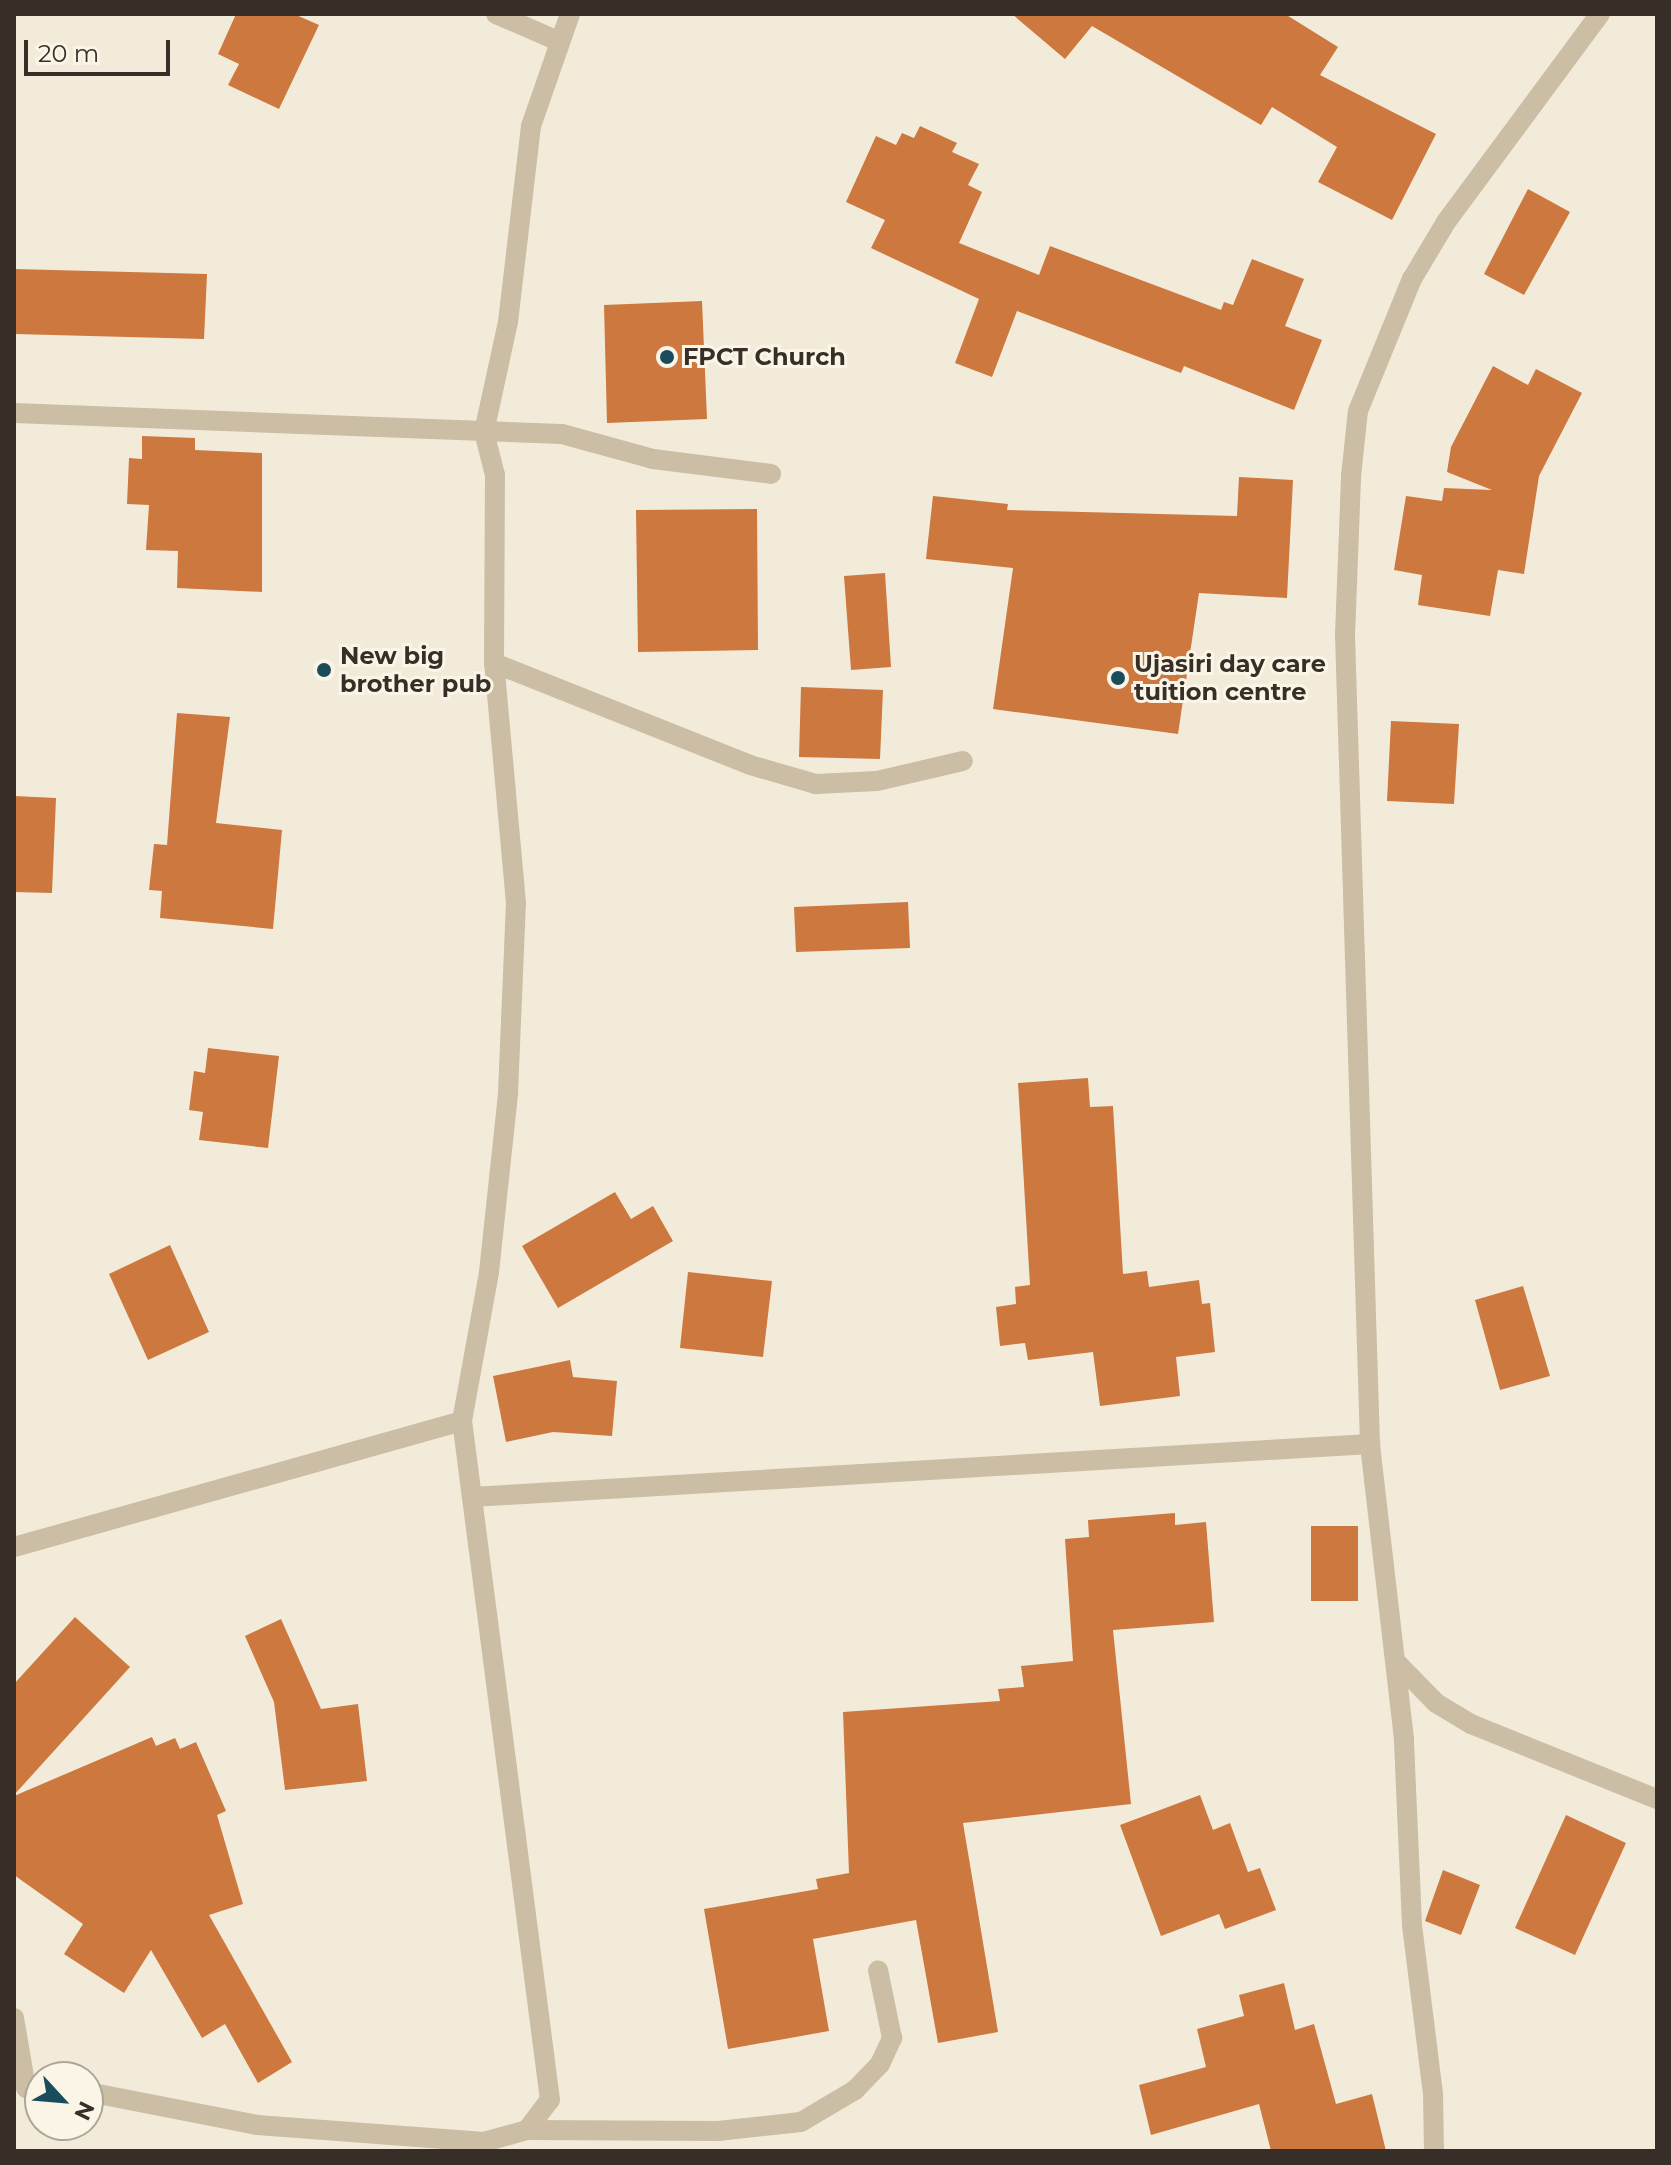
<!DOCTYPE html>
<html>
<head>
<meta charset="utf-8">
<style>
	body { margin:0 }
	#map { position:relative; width:1671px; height:2165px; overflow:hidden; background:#f3ebda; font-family:Montserrat,sans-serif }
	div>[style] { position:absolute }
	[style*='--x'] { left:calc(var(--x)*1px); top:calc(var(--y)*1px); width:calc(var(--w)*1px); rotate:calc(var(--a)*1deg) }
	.building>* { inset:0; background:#cd783e }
	.minor>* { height:20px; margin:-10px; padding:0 10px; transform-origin:10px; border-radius:10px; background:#ccbda5 }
	.dots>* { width:22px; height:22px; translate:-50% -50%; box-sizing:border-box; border:4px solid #faf5e7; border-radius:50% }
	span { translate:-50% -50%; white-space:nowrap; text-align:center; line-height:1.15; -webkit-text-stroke:6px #faf5e7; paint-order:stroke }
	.poi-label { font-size:24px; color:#372f27; font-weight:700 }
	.left { translate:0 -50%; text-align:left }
	.frame { position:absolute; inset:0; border:16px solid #372f27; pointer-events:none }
	.north { position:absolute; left:24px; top:2061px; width:80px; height:80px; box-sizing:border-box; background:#faf5e7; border:2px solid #aca69a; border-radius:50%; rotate:116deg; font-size:22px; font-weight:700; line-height:32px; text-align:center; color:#372f27 }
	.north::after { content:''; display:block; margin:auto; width:28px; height:36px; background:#1a4c5b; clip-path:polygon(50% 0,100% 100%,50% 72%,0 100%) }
	.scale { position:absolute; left:24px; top:40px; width:146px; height:36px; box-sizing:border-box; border:4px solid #372f27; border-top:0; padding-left:10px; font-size:24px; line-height:28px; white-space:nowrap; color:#372f27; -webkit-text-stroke:6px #faf5e7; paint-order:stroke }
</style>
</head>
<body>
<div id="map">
	<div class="building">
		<i style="clip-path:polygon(236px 14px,294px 14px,319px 25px,279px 109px,228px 85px,239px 64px,218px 54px)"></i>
		<i style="clip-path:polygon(1012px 14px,1285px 14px,1338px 47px,1320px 75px,1436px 134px,1392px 220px,1318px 182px,1337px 147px,1272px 107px,1261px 125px,1092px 26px,1065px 59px)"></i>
		<i style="clip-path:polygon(920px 126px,957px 143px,952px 152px,979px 164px,968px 185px,982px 192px,959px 243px,1039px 275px,1050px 246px,1221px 310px,1224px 302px,1233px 305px,1252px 259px,1304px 279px,1285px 326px,1322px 340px,1294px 410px,1184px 366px,1181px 373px,1017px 311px,992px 377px,955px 363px,979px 299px,871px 248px,885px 220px,846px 202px,876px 136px,896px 145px,902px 133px,914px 138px)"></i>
		<i style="clip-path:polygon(1528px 189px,1570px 212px,1524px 295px,1484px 274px)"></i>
		<i style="clip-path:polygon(14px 269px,207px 274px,204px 339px,14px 334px)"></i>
		<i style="clip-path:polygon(702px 301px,707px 419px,607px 423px,604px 305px)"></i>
		<i style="clip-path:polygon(1493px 366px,1528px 385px,1536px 369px,1582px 393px,1539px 476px,1524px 574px,1498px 570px,1490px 616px,1418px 605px,1422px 575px,1394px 570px,1406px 496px,1442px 501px,1444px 488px,1492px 490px,1447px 472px,1451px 447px)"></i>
		<i style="clip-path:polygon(142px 436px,195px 438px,195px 450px,262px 453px,262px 592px,177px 588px,178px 551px,146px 550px,149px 505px,127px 504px,129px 458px,142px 459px)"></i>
		<i style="clip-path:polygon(1239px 477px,1293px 480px,1287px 598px,1199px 593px,1178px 734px,993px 709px,1013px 568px,926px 559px,933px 496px,1008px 504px,1007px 510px,1237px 516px)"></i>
		<i style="clip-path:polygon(757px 509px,758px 650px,638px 652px,636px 510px)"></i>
		<i style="clip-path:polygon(885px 573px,891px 667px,851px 670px,844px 576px)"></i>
		<i style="clip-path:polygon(801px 687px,883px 690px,880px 759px,799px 757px)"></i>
		<i style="clip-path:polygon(177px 713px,230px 717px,216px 823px,282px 830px,273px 929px,160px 918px,162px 891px,149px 890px,154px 844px,167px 845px)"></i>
		<i style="clip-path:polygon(1391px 721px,1459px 724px,1454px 804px,1387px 801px)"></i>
		<i style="clip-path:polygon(14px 796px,56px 798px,52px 893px,14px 892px)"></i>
		<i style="clip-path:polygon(908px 902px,910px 948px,796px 952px,794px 907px)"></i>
		<i style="clip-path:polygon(208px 1048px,279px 1056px,268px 1148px,199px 1140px,203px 1112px,189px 1110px,194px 1071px,205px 1073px)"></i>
		<i style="clip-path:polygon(1088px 1078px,1090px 1107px,1113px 1106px,1123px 1274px,1147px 1271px,1149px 1287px,1199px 1280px,1202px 1304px,1210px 1303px,1215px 1352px,1176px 1357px,1180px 1396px,1100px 1406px,1093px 1352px,1028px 1360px,1025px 1343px,1000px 1346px,996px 1307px,1016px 1304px,1015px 1287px,1030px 1285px,1018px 1083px)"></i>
		<i style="clip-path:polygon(615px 1192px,631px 1219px,653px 1206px,673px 1241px,558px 1308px,522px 1246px)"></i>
		<i style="clip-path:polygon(170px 1245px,209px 1332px,148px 1360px,109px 1274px)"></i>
		<i style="clip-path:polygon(688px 1272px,772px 1281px,763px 1357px,680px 1348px)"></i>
		<i style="clip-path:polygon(1523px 1286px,1550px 1376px,1500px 1390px,1475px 1300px)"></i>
		<i style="clip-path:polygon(570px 1360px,573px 1377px,617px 1381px,612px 1436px,553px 1432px,506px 1442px,493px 1376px)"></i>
		<i style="clip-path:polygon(1175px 1513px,1175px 1525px,1206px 1522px,1214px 1622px,1113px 1630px,1131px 1804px,963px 1823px,998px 2032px,938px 2043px,916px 1920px,813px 1939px,829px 2031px,728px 2049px,704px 1909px,818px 1889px,816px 1879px,849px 1873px,843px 1712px,1000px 1701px,998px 1689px,1024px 1687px,1021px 1666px,1073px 1661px,1065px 1539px,1089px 1537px,1088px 1520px)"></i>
		<i style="clip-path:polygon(1311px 1526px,1358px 1526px,1358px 1601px,1311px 1601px)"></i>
		<i style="clip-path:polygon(75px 1617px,130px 1667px,14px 1795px,14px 1684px)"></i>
		<i style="clip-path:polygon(281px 1619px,321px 1709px,358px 1704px,367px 1781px,285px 1790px,274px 1702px,245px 1636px)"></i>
		<i style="clip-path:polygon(152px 1737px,156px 1746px,175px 1738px,180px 1749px,196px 1742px,226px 1811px,217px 1815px,243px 1904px,209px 1915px,292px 2062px,258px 2083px,225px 2024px,202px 2038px,151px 1950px,124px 1993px,64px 1954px,83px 1924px,14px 1875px,14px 1796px)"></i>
		<i style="clip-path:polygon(1200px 1795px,1213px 1830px,1230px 1823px,1248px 1872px,1260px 1868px,1276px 1910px,1225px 1929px,1219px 1914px,1161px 1936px,1120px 1825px)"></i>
		<i style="clip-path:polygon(1566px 1815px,1626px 1843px,1575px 1955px,1515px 1928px)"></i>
		<i style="clip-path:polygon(1443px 1870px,1480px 1885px,1461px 1935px,1425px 1921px)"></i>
		<i style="clip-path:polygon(1284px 1983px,1295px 2030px,1314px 2024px,1336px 2104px,1372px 2094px,1386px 2151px,1271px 2151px,1259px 2104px,1151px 2135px,1139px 2085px,1206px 2067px,1197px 2029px,1244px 2016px,1239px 1995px)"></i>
	</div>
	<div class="minor">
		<i style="--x:496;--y:14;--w:68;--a:23.5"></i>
		<i style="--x:14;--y:413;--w:548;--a:2.19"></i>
		<i style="--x:562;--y:434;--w:94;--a:15.4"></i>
		<i style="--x:653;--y:459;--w:119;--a:7.2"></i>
		<i style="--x:494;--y:663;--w:276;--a:21.7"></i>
		<i style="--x:750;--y:765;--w:69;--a:16.1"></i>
		<i style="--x:816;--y:784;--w:61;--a:-2.8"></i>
		<i style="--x:877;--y:781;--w:88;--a:-13.1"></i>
		<i style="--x:472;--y:1497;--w:900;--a:-3.38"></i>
		<i style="--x:14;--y:1547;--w:465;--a:-15.7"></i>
		<i style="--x:1396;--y:1662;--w:57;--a:45.7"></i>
		<i style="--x:1436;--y:1703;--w:41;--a:31"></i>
		<i style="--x:1471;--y:1724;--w:201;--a:22"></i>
		<i style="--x:14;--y:2018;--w:71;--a:80.3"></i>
		<i style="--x:88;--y:2092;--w:172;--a:11"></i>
		<i style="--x:257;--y:2125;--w:228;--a:4.3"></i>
		<i style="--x:484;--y:2142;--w:45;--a:-15.6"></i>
		<i style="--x:527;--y:2130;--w:191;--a:0.3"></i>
		<i style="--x:718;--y:2131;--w:83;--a:-6.2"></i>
		<i style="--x:801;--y:2122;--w:63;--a:-30.7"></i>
		<i style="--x:855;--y:2090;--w:36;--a:-46"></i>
		<i style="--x:880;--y:2064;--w:29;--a:-65"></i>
		<i style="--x:892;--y:2038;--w:69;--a:-101.6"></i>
		<i style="--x:527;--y:2130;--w:38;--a:-53"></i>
		<i style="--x:550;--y:2100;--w:685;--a:-97.38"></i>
		<i style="--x:462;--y:1421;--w:151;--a:-79.7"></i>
		<i style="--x:489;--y:1272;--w:180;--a:-83.9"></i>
		<i style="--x:508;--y:1093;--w:190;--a:-87.6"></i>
		<i style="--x:516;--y:903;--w:241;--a:-95.2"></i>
		<i style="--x:494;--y:663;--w:188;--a:-89.7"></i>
		<i style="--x:495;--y:475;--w:44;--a:-104.3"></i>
		<i style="--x:484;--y:432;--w:113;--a:-77.7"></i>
		<i style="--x:508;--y:322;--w:197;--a:-83.3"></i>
		<i style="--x:531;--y:126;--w:119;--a:-70.8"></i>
		<i style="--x:1434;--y:2151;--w:57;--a:-91"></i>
		<i style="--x:1433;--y:2094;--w:170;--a:-97.1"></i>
		<i style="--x:1412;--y:1925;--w:186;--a:-92.5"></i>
		<i style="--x:1404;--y:1739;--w:297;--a:-96.6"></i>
		<i style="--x:1370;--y:1444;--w:809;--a:-91.77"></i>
		<i style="--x:1345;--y:635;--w:159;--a:-87.8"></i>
		<i style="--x:1351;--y:476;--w:65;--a:-83.9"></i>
		<i style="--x:1358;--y:411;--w:143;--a:-67.8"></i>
		<i style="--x:1412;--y:279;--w:66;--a:-59.2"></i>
		<i style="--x:1446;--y:222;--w:259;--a:-53.5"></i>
	</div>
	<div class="dots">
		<i style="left:667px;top:357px;background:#1a4c5b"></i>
		<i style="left:324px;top:670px;background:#1a4c5b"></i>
		<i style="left:1118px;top:678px;background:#1a4c5b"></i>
	</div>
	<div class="poi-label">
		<span class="left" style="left:683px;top:357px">FPCT Church</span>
		<span class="left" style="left:340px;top:670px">New big<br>brother pub</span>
		<span class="left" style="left:1134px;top:678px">Ujasiri day care<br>tuition centre</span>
	</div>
	<div class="frame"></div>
	<div class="north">N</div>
	<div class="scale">20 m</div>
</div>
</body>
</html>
